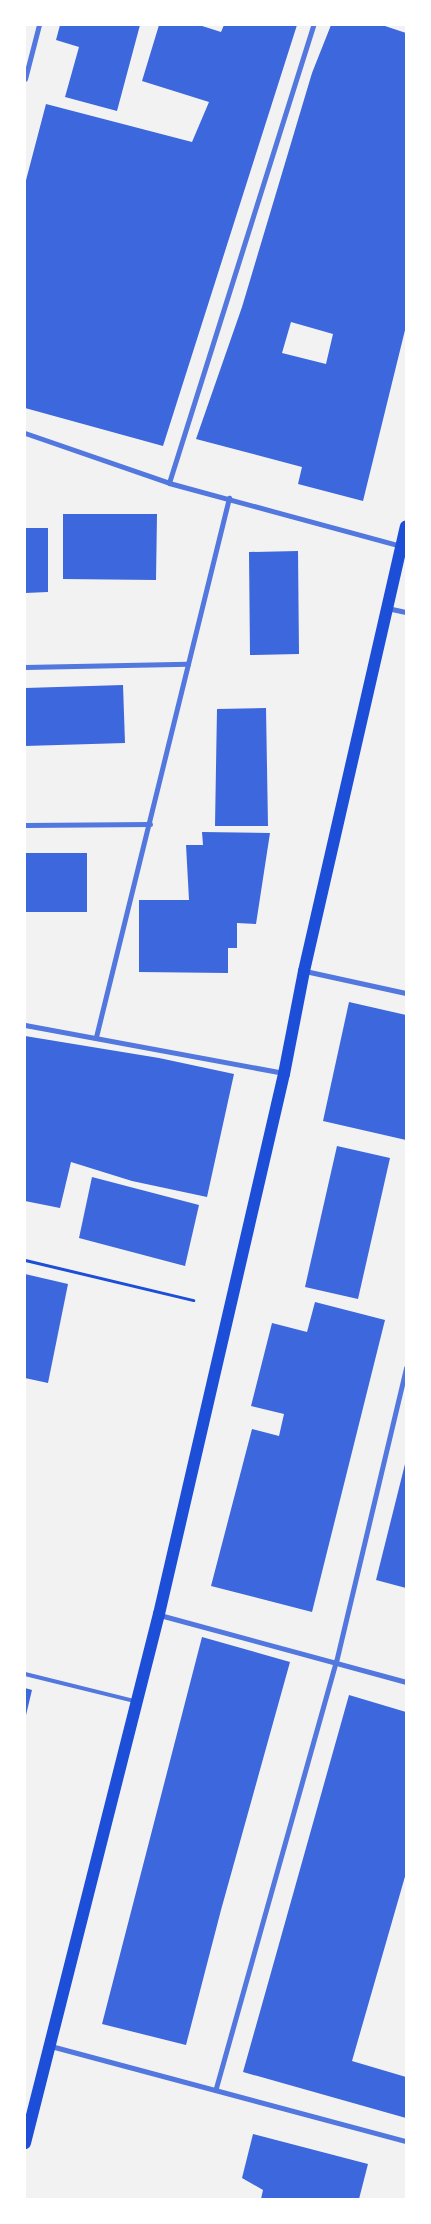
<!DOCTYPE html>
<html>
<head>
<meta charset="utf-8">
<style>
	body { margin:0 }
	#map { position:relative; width:431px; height:2224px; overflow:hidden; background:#f2f2f2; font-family:Rubik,sans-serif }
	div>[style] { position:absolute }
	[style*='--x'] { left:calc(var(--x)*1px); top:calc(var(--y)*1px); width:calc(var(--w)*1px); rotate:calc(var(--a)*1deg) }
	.building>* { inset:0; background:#3d67dc }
	.path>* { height:3px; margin:-1.5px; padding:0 1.5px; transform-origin:1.5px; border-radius:1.5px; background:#1d4ed8 }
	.service>* { height:4px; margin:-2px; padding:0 2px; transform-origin:2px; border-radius:2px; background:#5277de }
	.pedestrian>* { height:4.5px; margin:-2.25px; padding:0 2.25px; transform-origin:2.25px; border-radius:2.25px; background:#5277de }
	.minor>* { height:5px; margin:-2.5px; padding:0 2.5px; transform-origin:2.5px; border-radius:2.5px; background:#5277de }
	.primary>* { height:12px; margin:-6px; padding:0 6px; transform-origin:6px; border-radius:6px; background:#1d4ed8 }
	span { translate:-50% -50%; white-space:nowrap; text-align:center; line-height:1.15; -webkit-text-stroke:5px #fff; paint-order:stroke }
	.frame { position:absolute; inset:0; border:26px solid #fff; pointer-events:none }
</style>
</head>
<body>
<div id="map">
	<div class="building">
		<i style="clip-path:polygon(60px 25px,140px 25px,117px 111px,65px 97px,79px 47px,56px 40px)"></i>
		<i style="clip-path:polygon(159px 25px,199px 25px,221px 32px,224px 25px,297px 25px,163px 446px,25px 408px,25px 184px,46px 104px,192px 142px,209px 102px,142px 81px)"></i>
		<i style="clip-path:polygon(evenodd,331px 25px,382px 25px,406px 33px,406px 326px,363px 501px,298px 484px,302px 467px,196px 439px,242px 307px,312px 73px,331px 25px,291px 322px,333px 334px,326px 364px,282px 353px,291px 322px)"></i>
		<i style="clip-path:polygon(63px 514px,157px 514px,156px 580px,63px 579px)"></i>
		<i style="clip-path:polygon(25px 528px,48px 528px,48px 592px,25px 593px)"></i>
		<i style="clip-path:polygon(298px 551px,299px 654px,250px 655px,249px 552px)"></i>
		<i style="clip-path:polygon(123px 685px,125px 743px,25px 746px,25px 688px)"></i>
		<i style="clip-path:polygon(266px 708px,268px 826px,215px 826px,217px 709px)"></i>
		<i style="clip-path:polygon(202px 832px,270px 833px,256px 924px,237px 923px,237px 948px,228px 948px,228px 973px,139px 972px,139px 900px,189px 900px,186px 845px,203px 845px)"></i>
		<i style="clip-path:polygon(25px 853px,87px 853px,87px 912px,25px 912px)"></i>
		<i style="clip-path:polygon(349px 1002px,406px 1015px,406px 1140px,323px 1121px)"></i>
		<i style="clip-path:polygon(25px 1036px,159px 1058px,234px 1074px,207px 1197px,132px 1181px,71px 1162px,60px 1208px,25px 1201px)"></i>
		<i style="clip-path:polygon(337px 1146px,390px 1158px,358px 1299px,305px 1287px)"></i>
		<i style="clip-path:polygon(92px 1177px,199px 1205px,185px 1266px,79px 1238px)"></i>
		<i style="clip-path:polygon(25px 1274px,68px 1284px,48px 1383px,25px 1378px)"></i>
		<i style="clip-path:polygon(315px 1302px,385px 1320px,312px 1612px,211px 1586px,252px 1429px,279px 1436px,284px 1414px,251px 1406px,272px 1323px,307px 1332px)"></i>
		<i style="clip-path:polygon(405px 1464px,406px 1464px,406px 1588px,376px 1580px)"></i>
		<i style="clip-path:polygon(202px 1637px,290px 1662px,221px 1910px,186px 2045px,102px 2024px)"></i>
		<i style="clip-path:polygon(25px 1688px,32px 1690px,26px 1715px,25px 1715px)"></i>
		<i style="clip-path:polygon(349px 1695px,406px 1712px,406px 1873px,352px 2061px,406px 2077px,406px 2118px,243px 2072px)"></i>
		<i style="clip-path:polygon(253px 2134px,368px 2164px,359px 2199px,261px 2199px,263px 2190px,242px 2178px)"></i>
	</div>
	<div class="path">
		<i style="--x:25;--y:1260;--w:173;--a:13.4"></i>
	</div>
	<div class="service">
		<i style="--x:25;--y:1674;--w:112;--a:13.9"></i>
	</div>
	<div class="pedestrian">
		<i style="--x:25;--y:79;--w:56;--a:-75.5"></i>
		<i style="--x:169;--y:483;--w:480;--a:-72.5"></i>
		<i style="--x:96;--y:1037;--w:555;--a:-76.14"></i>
		<i style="--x:160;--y:1615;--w:255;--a:15.2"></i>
		<i style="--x:51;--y:2046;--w:367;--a:15"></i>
		<i style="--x:216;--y:2088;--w:443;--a:-74.3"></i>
		<i style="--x:336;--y:1662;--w:302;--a:-76.6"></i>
	</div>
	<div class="minor">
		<i style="--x:25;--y:433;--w:152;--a:19.1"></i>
		<i style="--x:169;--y:483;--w:240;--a:15.2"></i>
		<i style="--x:387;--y:608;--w:19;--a:12"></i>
		<i style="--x:25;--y:667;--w:163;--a:-1.1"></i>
		<i style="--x:25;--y:825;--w:125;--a:-0.5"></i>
		<i style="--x:305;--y:971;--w:103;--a:12.3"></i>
		<i style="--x:25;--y:1025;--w:262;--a:10.5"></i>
	</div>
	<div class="primary">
		<i style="--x:25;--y:2143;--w:546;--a:-75.79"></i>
		<i style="--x:159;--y:1614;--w:554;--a:-76.97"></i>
		<i style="--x:284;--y:1074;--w:105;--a:-79"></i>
		<i style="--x:304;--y:971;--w:456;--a:-77.1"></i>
	</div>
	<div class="frame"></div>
</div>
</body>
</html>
